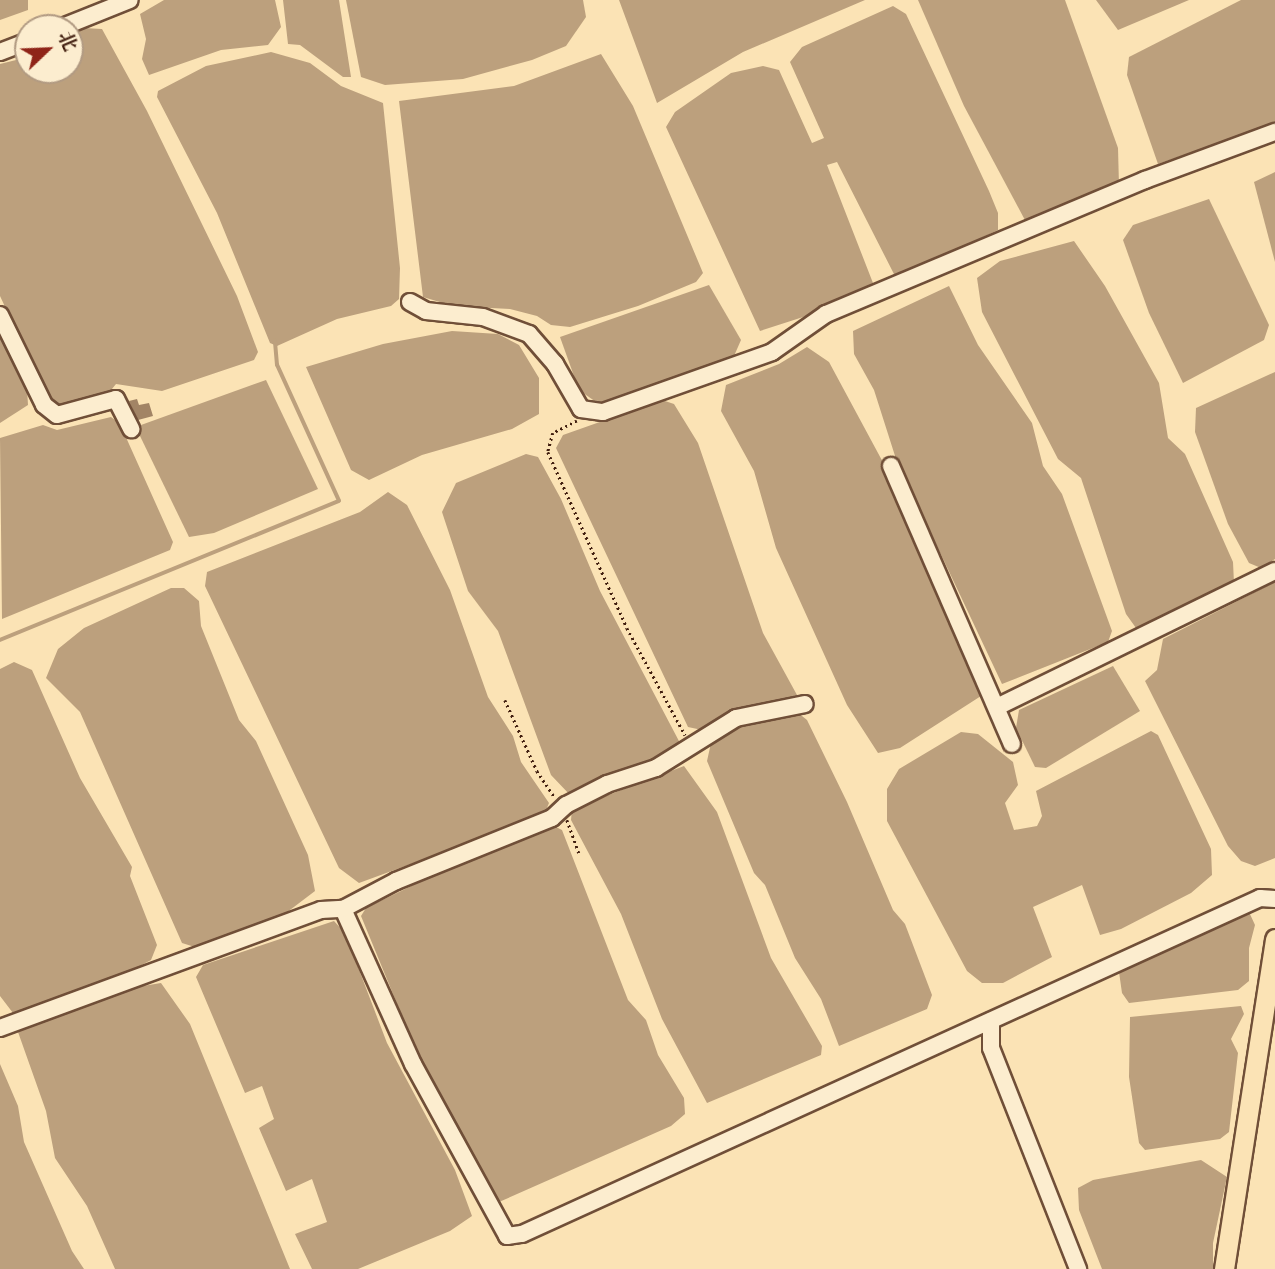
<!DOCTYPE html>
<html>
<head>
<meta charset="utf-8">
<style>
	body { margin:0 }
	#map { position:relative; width:1275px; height:1269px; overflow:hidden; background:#fbe3b5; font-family:"IM FELL DW Pica","Noto Serif SC",serif }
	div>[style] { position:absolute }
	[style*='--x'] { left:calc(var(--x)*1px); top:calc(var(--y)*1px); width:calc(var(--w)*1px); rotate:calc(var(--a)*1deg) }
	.water>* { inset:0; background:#bca07d }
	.stream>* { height:3.5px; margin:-1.75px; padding:0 1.75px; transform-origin:1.75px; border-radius:1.75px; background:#bca07d }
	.building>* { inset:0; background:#a28465 }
	.path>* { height:2.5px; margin-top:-1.25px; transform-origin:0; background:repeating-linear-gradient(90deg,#411e0f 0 2px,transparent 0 5.5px) }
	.roads { filter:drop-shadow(2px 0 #704f38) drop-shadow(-2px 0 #704f38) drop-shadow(0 2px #704f38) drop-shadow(0 -2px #704f38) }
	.minor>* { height:16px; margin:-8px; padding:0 8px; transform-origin:8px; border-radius:8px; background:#fcedcf }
	.major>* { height:19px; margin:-9.5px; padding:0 9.5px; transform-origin:9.5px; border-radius:9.5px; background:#fbe3b5 }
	span { translate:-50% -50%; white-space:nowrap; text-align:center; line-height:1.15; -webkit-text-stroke:7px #fcedcf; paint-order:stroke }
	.north { position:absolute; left:14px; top:14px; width:70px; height:70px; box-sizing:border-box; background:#fcedcf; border:2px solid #b19a82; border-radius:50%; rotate:67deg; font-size:19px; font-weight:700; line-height:28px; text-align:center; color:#411e0f }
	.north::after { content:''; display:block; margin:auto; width:24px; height:32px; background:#8f2418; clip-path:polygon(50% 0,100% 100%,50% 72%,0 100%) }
</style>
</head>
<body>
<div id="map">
	<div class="water">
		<i style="clip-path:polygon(0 0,28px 0,28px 10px,0 20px)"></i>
		<i style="clip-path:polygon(164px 0,275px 0,281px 27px,268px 45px,221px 50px,149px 75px,142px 59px,146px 39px,140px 14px)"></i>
		<i style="clip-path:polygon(283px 0,339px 0,351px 77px,343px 77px,300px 45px,288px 44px)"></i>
		<i style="clip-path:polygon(346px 0,583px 0,586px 17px,566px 46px,532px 60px,463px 79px,385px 85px,361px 77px)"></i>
		<i style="clip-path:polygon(619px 0,865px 0,743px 52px,657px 103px)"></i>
		<i style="clip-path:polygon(918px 0,1065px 0,1118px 148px,1119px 186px,1026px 222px,964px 106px)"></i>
		<i style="clip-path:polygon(1096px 0,1189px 0,1118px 30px)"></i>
		<i style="clip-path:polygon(1241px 0,1275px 0,1275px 123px,1158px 164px,1127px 75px,1129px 57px)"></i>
		<i style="clip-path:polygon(893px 6px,906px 14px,989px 191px,998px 213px,998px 230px,896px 278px,837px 162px,827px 165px,873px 283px,828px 309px,760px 331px,666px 127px,675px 112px,731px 73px,763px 66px,779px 70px,812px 143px,824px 138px,790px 62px,802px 47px)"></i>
		<i style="clip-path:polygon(84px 28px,102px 29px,147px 111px,237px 296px,258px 352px,254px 360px,162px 391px,116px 384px,107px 395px,59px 407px,48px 399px,0 296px,0 64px,28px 57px,28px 70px,70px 70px,70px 35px)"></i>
		<i style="clip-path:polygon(271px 52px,310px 63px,341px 86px,383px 103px,400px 268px,399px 299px,391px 306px,337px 319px,277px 346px,270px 343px,217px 213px,157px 97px,158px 91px,206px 66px)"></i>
		<i style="clip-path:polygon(601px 54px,633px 106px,703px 273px,696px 282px,638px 306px,570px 327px,551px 325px,537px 316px,510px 309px,453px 306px,423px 297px,399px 101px,514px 86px)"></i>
		<i style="clip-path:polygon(1275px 172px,1275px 262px,1254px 182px)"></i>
		<i style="clip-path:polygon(1209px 199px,1269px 325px,1264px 340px,1183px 383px,1149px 313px,1123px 240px,1133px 225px)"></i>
		<i style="clip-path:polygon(1074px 241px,1105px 286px,1159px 383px,1168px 438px,1185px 454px,1233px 562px,1234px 583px,1136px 628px,1126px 614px,1081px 478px,1058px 459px,982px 312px,977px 278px,1000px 261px)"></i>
		<i style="clip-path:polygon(709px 285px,741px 340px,734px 356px,610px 401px,596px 402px,579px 390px,560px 337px)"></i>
		<i style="clip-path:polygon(949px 286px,978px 345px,1032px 423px,1043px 466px,1062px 494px,1112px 631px,1108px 642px,1002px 684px,896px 459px,874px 390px,854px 354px,853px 331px)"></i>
		<i style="clip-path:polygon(452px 331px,498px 334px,519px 345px,539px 378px,539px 414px,512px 429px,422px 455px,369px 480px,351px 470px,306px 367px,383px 344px)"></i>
		<i style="clip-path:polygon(0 336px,27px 388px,28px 405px,0 423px)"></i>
		<i style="clip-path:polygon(807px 347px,829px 362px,885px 466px,981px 690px,981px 696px,900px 748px,878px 753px,847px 705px,776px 548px,754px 471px,721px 411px,726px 385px,779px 364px)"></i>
		<i style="clip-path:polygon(1275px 372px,1275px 559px,1261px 568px,1249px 563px,1228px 524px,1195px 432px,1196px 408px)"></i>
		<i style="clip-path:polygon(266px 380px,318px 489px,214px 533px,189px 537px,140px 436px,141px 425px)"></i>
		<i style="clip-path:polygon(662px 400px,674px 404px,698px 443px,763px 633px,797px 695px,702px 730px,688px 727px,556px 448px,563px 435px)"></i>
		<i style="clip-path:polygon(111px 417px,120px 424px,173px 542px,170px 550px,2px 619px,0 438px,43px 425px,57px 430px)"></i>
		<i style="clip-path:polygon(526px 454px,538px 457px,561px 499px,600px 591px,680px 743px,673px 754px,571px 796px,551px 775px,498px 631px,468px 591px,442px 512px,456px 483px)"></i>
		<i style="clip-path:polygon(388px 492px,407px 505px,450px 590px,488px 697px,513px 736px,521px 762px,549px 803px,544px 815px,359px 883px,339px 868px,205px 586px,207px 572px,360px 512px)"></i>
		<i style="clip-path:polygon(1275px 582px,1275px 858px,1255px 866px,1241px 861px,1228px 846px,1145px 681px,1157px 670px,1163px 639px)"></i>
		<i style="clip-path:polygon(171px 588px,184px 588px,199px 601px,201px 626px,239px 720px,256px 741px,308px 855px,315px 891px,286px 913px,198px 948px,182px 943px,80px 712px,46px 678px,58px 649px,84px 628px)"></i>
		<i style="clip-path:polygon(14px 662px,32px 670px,80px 778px,132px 867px,130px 876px,157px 945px,151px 960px,134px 969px,13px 1013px,0 996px,0 669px)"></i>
		<i style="clip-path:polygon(1113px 666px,1140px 711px,1046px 768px,1035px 767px,1016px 728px,1019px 710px)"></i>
		<i style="clip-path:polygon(797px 712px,807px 720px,847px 802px,893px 910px,905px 924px,932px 995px,927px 1009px,839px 1046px,821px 999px,795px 958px,765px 885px,754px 873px,707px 761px,711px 743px,729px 729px)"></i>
		<i style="clip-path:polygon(1151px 731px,1158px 735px,1211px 849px,1212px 875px,1191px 893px,1121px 929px,1100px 935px,1082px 885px,1033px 907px,1052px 957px,1003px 983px,982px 983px,967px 971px,887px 821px,887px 789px,899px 769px,961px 732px,978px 734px,1013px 762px,1018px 785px,1005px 803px,1014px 830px,1037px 826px,1042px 816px,1036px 791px)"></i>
		<i style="clip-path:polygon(684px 766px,717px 812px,771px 958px,822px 1046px,821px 1055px,707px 1103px,662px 1019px,621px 914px,571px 820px,572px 809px)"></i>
		<i style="clip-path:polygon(552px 825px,562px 830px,628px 1000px,646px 1020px,658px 1055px,684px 1098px,685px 1114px,671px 1126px,499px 1202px,423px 1067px,361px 916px,366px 908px,436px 874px)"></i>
		<i style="clip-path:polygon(1249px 912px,1255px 925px,1249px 948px,1249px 981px,1238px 990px,1129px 1003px,1122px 993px,1119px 972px)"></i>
		<i style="clip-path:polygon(334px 921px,345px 933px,387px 1043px,455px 1170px,472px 1216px,450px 1231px,358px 1269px,312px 1269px,295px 1234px,327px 1222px,312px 1179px,286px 1191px,259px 1128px,274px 1119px,262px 1086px,245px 1093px,196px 977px,203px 965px)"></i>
		<i style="clip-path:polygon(161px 983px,190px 1024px,290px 1269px,115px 1269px,87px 1206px,55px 1158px,46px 1111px,18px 1032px,137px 987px)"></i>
		<i style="clip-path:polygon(1241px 1006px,1244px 1014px,1231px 1039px,1238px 1053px,1229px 1132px,1220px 1139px,1145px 1150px,1139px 1143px,1129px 1077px,1130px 1017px)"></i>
		<i style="clip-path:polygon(0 1064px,18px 1106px,24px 1142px,72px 1251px,84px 1269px,0 1269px)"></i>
		<i style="clip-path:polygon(1201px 1160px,1227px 1177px,1213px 1243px,1213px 1269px,1102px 1269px,1079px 1210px,1078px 1188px,1093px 1180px)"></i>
	</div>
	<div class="stream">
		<i style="--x:0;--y:640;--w:366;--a:-22.3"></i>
		<i style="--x:339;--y:501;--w:149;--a:-114.5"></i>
		<i style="--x:277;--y:365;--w:24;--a:-95"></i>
	</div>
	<div class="building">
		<i style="clip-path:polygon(137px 399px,139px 405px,149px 403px,153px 416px,138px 420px,129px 401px)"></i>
	</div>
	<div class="path">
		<i style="--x:577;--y:421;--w:27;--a:153"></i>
		<i style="--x:553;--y:433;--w:20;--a:105"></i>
		<i style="--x:548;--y:452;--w:193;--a:65.8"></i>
		<i style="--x:627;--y:628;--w:122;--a:61.5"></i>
		<i style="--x:505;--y:700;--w:78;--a:65.7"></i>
		<i style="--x:537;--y:771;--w:30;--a:56"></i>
		<i style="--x:567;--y:820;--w:35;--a:70"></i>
	</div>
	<div class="roads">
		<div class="minor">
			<i style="--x:60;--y:28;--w:75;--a:-21.8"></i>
			<i style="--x:0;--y:52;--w:30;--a:-21"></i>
			<i style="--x:410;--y:302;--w:18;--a:29"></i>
			<i style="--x:426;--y:311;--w:57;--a:6"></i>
			<i style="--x:483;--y:317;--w:49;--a:20.3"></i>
			<i style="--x:529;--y:334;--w:40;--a:49"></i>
			<i style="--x:555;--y:364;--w:52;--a:60"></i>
			<i style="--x:581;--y:409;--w:22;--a:8"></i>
			<i style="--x:603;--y:412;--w:179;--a:-19.5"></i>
			<i style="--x:772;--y:352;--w:66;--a:-35.1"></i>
			<i style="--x:826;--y:314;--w:346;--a:-22.8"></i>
			<i style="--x:1145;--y:180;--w:139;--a:-20.3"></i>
			<i style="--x:0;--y:315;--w:100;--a:63.9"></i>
			<i style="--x:44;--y:405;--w:16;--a:38"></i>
			<i style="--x:57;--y:415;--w:61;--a:-15.2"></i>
			<i style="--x:116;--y:399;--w:34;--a:63"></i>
			<i style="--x:891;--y:466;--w:303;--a:66.5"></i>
			<i style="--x:997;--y:707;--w:309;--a:-26.1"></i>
			<i style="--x:343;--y:909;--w:170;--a:65.7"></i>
			<i style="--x:413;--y:1064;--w:196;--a:61.3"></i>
			<i style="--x:507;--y:1236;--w:15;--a:-8"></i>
			<i style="--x:522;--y:1234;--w:811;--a:-24.48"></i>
			<i style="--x:1260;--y:898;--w:15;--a:4"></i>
			<i style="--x:991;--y:1021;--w:27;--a:90"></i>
			<i style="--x:991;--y:1048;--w:238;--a:68.5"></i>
			<i style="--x:0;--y:1028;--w:342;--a:-20.2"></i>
			<i style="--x:321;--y:910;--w:22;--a:-3"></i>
			<i style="--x:343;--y:909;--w:60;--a:-27.8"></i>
			<i style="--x:396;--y:881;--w:168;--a:-22"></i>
			<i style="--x:552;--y:818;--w:19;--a:-43"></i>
			<i style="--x:566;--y:805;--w:46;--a:-27.1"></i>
			<i style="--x:607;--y:784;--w:52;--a:-18.1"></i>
			<i style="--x:656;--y:768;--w:94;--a:-32"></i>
			<i style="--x:736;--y:718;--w:70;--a:-11.5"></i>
		</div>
		<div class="major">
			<i style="--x:1224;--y:1269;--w:334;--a:-81.2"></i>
		</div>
	</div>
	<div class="north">北</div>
</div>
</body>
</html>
